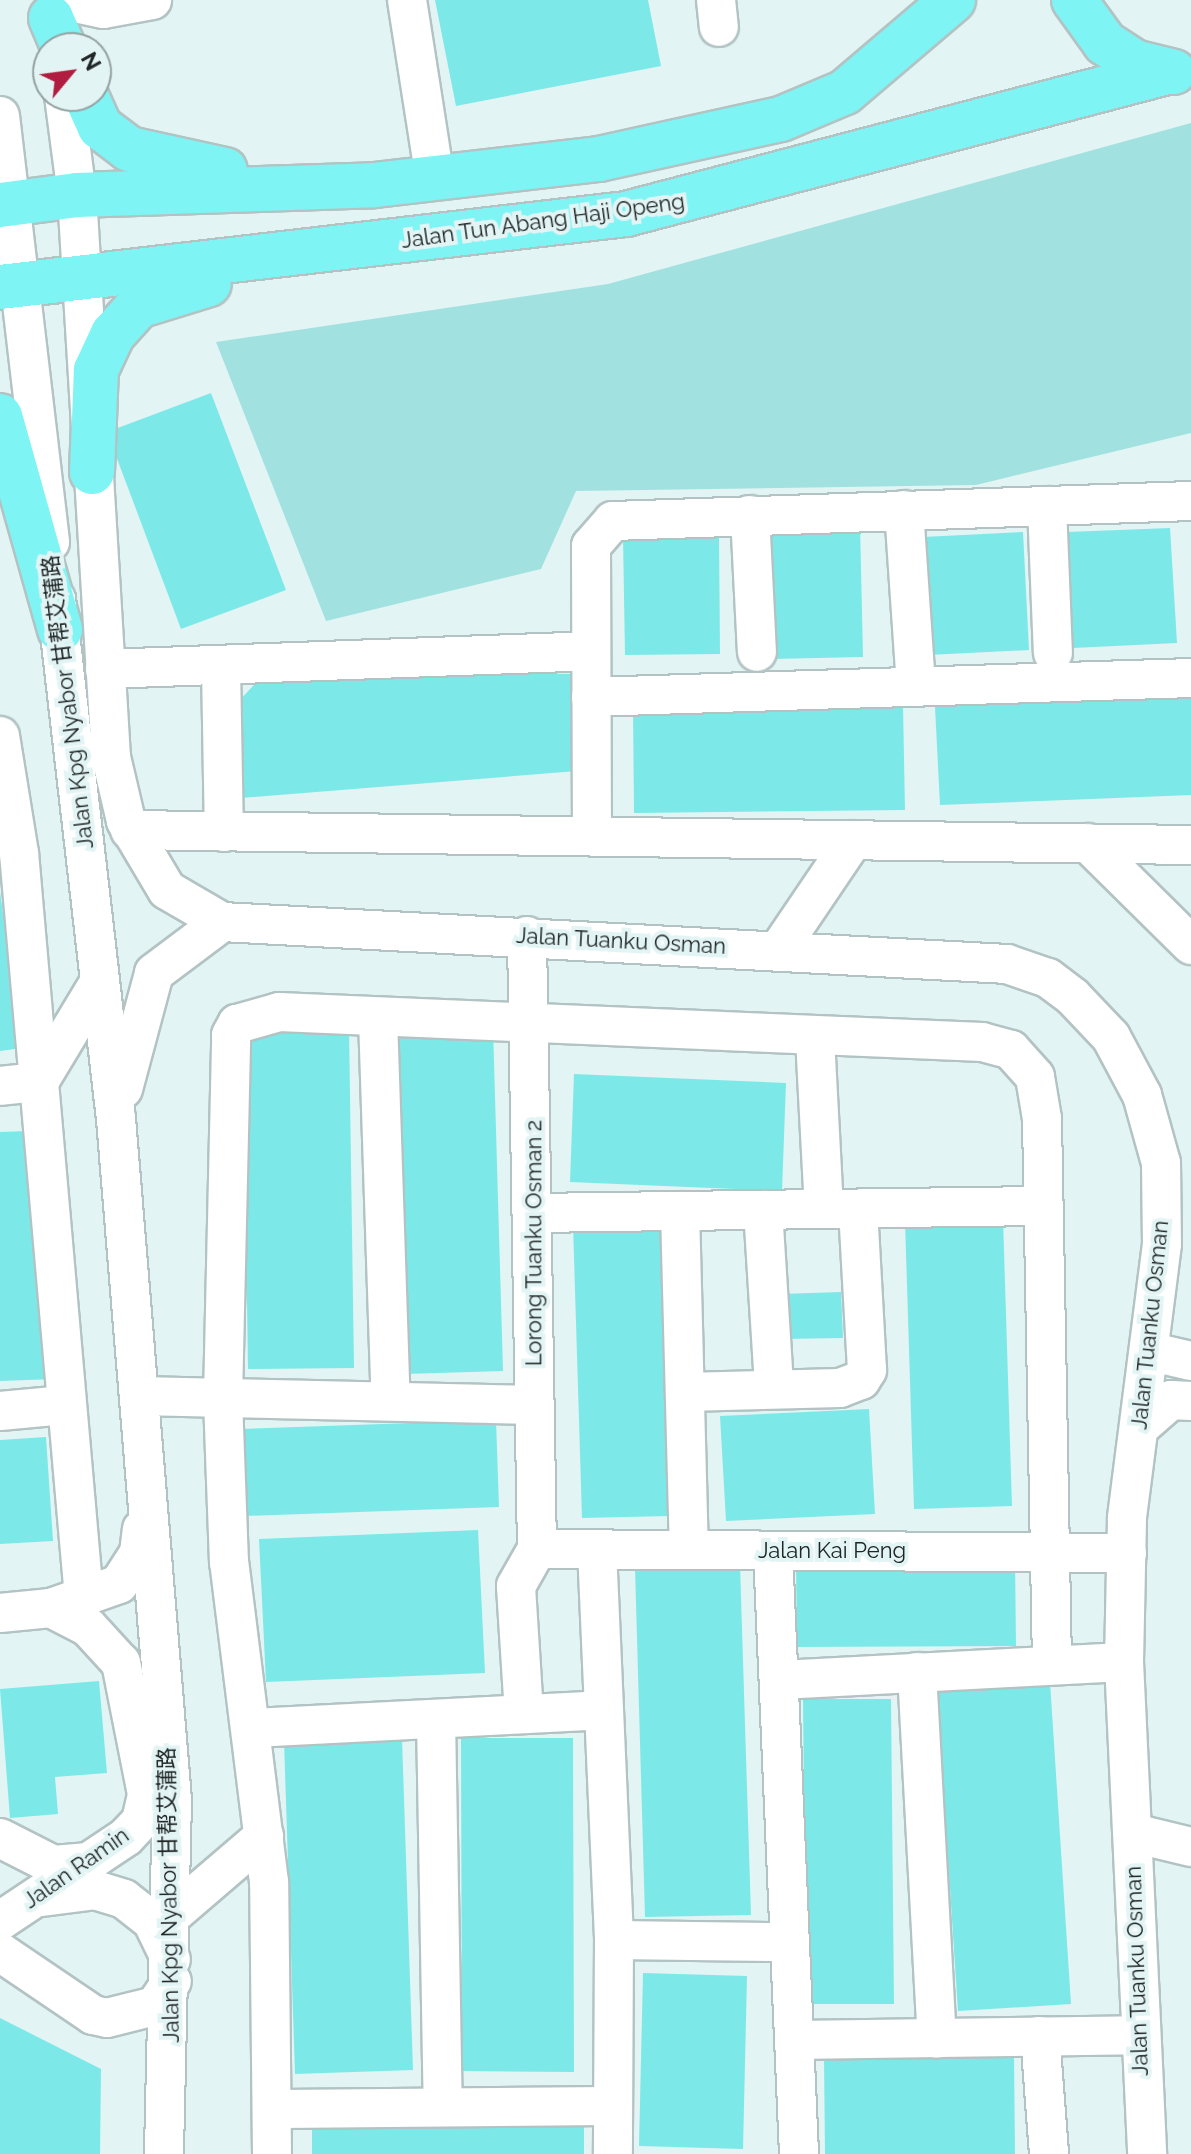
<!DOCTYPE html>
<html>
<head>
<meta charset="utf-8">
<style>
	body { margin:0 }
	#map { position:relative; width:1191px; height:2154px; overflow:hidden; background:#e3f4f4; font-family:Raleway,"Noto Sans SC",sans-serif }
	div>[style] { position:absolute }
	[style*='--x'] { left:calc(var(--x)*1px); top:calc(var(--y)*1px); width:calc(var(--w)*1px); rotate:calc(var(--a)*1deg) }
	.green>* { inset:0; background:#a1e2e1 }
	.building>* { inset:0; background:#7ce9e8 }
	.roads { filter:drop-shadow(2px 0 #b3c3c3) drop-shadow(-2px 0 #b3c3c3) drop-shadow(0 2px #b3c3c3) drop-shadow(0 -2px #b3c3c3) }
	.minor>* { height:38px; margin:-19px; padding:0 19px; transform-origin:19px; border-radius:19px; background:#fff }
	.major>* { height:44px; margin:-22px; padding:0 22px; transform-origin:22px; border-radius:22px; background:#7ff4f4 }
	span { translate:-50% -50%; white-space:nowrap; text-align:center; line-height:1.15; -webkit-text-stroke:8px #e3f4f4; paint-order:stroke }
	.street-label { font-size:22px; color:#202626 }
	.north { position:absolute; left:32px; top:32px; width:80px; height:80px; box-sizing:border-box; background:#e3f4f4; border:2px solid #95a2a2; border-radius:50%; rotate:61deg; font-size:22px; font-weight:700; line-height:32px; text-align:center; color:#202626 }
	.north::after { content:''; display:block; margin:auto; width:28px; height:36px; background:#b01d40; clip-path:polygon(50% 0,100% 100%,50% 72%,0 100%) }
</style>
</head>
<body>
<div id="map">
	<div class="green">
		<i style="clip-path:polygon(1191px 123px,1191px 433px,976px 485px,576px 491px,541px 569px,326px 621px,216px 342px,608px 284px)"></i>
	</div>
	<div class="building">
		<i style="clip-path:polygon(435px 0,648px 0,661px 66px,456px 106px)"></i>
		<i style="clip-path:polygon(211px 393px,286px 590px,181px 629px,107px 432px)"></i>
		<i style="clip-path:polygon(860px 525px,863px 657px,772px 659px,769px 526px)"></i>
		<i style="clip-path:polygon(1170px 528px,1177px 643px,1073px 648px,1067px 532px)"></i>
		<i style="clip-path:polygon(1023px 532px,1029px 650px,928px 655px,923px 537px)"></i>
		<i style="clip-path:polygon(719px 536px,720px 654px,625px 655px,623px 537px)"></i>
		<i style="clip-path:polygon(267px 671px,577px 674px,577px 771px,241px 798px,236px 704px)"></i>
		<i style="clip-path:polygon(1191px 697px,1191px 795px,940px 805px,935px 707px)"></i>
		<i style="clip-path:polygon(903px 705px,905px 810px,634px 813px,633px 707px)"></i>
		<i style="clip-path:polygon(0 892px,22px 1048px,0 1051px)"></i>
		<i style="clip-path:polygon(349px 1027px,354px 1368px,248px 1369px,243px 1028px)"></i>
		<i style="clip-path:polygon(493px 1027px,503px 1371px,405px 1374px,394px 1029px)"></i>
		<i style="clip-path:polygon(574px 1074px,786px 1083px,782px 1191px,570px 1182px)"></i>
		<i style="clip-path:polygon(29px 1131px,55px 1379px,0 1381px,0 1132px)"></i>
		<i style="clip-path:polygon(1003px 1219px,1012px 1506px,914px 1509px,905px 1222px)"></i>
		<i style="clip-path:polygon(660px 1223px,669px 1516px,582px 1518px,573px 1225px)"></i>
		<i style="clip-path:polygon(841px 1292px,843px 1338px,782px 1339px,781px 1294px)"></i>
		<i style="clip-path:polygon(869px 1409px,875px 1514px,726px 1521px,720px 1416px)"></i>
		<i style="clip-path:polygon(496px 1420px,499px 1507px,245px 1516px,241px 1429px)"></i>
		<i style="clip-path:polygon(46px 1437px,53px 1541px,0 1544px,0 1440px)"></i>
		<i style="clip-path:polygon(478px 1530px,485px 1673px,266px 1682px,259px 1539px)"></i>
		<i style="clip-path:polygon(1015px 1560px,1016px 1646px,797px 1647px,796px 1561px)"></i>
		<i style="clip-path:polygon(740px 1565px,751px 1915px,645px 1917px,635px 1568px)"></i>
		<i style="clip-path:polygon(99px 1681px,107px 1773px,55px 1777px,58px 1814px,10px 1818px,0 1689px)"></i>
		<i style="clip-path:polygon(1050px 1682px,1071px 2004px,958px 2011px,937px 1689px)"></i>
		<i style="clip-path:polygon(803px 1699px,891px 1699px,894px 2004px,806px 2004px)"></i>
		<i style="clip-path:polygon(402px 1738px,413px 2070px,295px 2074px,284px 1741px)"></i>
		<i style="clip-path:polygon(461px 1738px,573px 1738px,574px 2072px,462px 2071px)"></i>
		<i style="clip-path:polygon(643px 1973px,747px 1976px,743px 2149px,639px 2146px)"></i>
		<i style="clip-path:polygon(0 2018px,101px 2069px,100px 2154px,0 2154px)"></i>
		<i style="clip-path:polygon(824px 2057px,1014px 2057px,1015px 2154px,825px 2154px)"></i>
		<i style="clip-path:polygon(312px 2122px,584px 2124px,584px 2154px,312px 2154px)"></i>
	</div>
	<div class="roads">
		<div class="minor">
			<i style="--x:60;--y:0;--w:44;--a:11.8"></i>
			<i style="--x:103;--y:9;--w:50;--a:-10.4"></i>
			<i style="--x:407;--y:0;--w:180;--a:81.1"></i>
			<i style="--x:716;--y:0;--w:27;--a:84"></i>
			<i style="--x:64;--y:96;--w:100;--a:82.5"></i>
			<i style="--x:77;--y:195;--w:563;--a:86.54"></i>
			<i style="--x:111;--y:757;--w:66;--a:76.8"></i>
			<i style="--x:126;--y:821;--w:80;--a:59.3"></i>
			<i style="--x:167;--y:890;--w:64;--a:30.2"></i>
			<i style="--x:222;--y:922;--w:786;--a:3.06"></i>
			<i style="--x:1007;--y:964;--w:43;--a:18.9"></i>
			<i style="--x:1048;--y:978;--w:31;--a:37"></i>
			<i style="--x:1073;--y:997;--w:55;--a:46.5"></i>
			<i style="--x:1111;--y:1037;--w:66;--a:61.9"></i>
			<i style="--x:1142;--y:1095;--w:71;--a:74.4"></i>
			<i style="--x:1161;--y:1163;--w:81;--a:89.3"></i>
			<i style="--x:1162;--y:1244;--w:277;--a:97.3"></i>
			<i style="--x:1127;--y:1519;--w:143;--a:91.2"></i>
			<i style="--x:1124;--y:1662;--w:493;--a:87.3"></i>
			<i style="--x:0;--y:116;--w:429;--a:83.3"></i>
			<i style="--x:1047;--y:506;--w:147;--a:87.7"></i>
			<i style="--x:904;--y:510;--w:177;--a:86.1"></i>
			<i style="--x:750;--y:515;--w:137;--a:87.1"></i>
			<i style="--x:56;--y:599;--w:523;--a:83.42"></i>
			<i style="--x:116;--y:1119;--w:683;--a:85.3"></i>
			<i style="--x:172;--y:1800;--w:354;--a:91.3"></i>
			<i style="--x:221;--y:666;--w:166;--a:89"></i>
			<i style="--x:105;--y:669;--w:486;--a:-2.1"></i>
			<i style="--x:591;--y:697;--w:600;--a:-1.81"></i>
			<i style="--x:0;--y:736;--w:119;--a:80.8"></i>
			<i style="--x:19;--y:853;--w:748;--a:85.01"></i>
			<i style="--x:130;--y:830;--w:1061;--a:0.81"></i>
			<i style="--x:592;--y:836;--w:290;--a:-90.2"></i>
			<i style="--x:591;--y:546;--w:33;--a:-49"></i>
			<i style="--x:613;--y:521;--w:578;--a:-1.98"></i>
			<i style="--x:1088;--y:843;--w:145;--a:44.7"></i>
			<i style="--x:527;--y:936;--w:613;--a:89.07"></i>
			<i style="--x:780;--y:948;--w:130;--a:-55.9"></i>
			<i style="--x:378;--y:1018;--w:383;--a:88.1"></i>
			<i style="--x:815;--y:1038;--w:171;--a:87"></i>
			<i style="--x:39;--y:1082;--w:118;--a:-58.9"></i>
			<i style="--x:0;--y:1086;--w:39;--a:-6"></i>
			<i style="--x:123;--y:1089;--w:120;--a:-75"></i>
			<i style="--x:154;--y:973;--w:85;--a:-36.9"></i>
			<i style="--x:763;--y:1210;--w:177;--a:86.4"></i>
			<i style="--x:680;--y:1211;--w:339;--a:88.5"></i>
			<i style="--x:533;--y:1213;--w:509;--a:-0.79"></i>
			<i style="--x:1152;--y:1352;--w:40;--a:13"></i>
			<i style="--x:685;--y:1392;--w:155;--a:-1.5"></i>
			<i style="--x:840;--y:1388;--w:22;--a:-21"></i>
			<i style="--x:861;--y:1380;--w:12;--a:-59"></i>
			<i style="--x:867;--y:1370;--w:161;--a:-93.2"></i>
			<i style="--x:139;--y:1396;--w:396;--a:1.3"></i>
			<i style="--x:0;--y:1411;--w:65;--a:-5.3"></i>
			<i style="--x:1140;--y:1427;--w:41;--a:-41.1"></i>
			<i style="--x:1171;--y:1400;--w:20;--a:3"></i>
			<i style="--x:537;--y:1549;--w:590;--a:0.39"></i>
			<i style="--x:597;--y:1549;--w:391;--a:87.5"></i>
			<i style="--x:614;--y:1940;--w:214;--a:90.3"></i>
			<i style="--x:773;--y:1551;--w:604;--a:87.53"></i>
			<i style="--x:0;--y:1613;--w:51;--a:-5.6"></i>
			<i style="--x:51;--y:1608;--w:72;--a:-19.4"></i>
			<i style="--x:119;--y:1584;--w:37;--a:-57"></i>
			<i style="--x:139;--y:1553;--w:24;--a:-83"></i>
			<i style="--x:917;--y:1672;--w:367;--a:86.9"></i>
			<i style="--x:780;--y:1680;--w:344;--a:-3"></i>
			<i style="--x:524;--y:1714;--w:128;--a:-93.6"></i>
			<i style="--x:516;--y:1586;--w:43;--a:-60.4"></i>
			<i style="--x:436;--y:1719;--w:388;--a:89"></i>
			<i style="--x:252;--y:1728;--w:351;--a:-2.9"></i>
			<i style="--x:1133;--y:1833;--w:60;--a:13.6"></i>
			<i style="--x:0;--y:1838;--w:59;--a:27"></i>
			<i style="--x:53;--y:1865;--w:33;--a:-5"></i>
			<i style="--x:42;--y:1897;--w:53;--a:-7.5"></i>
			<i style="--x:95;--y:1890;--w:30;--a:17"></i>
			<i style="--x:124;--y:1899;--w:36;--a:38"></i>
			<i style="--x:152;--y:1921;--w:43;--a:64"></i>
			<i style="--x:173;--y:1914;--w:120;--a:-40.6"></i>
			<i style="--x:0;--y:1921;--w:151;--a:-33.7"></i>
			<i style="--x:126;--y:1837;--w:22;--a:-47"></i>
			<i style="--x:141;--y:1821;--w:28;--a:-77"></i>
			<i style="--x:147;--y:1794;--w:134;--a:-101.2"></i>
			<i style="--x:121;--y:1663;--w:49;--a:-132.5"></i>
			<i style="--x:88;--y:1627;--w:42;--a:-152.8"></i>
			<i style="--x:614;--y:1940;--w:176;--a:0.7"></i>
			<i style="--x:0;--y:1952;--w:112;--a:34.1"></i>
			<i style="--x:93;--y:2015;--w:14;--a:12"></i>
			<i style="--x:107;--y:2018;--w:49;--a:-14"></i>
			<i style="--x:155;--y:2006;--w:30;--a:-56"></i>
			<i style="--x:1040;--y:2036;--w:118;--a:85.6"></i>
			<i style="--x:795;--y:2040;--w:342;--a:-0.8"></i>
			<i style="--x:273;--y:2109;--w:340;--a:-0.5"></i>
			<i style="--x:272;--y:2154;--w:272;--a:-90.6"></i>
			<i style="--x:269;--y:1882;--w:321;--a:-97.1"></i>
			<i style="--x:229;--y:1563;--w:165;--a:-92.1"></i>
			<i style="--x:223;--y:1398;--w:363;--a:-88.7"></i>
			<i style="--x:231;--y:1035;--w:13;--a:-61"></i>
			<i style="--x:237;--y:1024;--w:44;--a:-15.9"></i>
			<i style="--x:279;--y:1012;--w:704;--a:2.44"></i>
			<i style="--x:982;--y:1042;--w:30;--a:15"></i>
			<i style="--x:1011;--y:1050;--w:36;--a:48"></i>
			<i style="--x:1035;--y:1077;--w:43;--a:80.5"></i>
			<i style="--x:1042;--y:1119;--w:546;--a:88.95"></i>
		</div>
		<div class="major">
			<i style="--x:1074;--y:0;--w:53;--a:54.2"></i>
			<i style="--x:1105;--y:43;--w:35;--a:33"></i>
			<i style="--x:1134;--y:62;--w:41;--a:14"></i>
			<i style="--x:51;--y:18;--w:33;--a:67"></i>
			<i style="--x:86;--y:96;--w:34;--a:66"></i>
			<i style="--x:100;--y:127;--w:36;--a:37"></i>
			<i style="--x:129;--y:149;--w:98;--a:12.3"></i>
			<i style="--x:0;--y:205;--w:78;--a:-7.4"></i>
			<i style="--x:77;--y:195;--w:297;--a:-1.9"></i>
			<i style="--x:374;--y:185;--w:226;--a:-6.6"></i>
			<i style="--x:599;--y:159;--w:186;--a:-12.4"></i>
			<i style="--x:781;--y:119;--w:69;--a:-22.9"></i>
			<i style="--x:845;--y:92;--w:142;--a:-40.4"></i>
			<i style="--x:0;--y:287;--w:630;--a:-6.65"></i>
			<i style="--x:626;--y:214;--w:559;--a:-14.71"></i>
			<i style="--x:0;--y:416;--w:222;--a:74.3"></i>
			<i style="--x:92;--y:472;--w:102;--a:-87.8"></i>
			<i style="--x:96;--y:370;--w:40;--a:-65"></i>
			<i style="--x:113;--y:334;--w:38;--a:-48"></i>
			<i style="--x:138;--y:306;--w:74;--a:-17.2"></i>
		</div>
	</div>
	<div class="street-label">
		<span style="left:543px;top:221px;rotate:-8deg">Jalan Tun Abang Haji Openg</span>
		<span style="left:68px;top:702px;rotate:-97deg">Jalan Kpg Nyabor 甘帮艾蒲路</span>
		<span style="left:621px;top:941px;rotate:3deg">Jalan Tuanku Osman</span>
		<span style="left:534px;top:1243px;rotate:-90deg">Lorong Tuanku Osman 2</span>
		<span style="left:1150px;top:1325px;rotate:-84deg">Jalan Tuanku Osman</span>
		<span style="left:832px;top:1551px">Jalan Kai Peng</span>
		<span style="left:76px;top:1868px;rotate:-35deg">Jalan Ramin</span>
		<span style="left:169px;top:1895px;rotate:-91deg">Jalan Kpg Nyabor 甘帮艾蒲路</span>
		<span style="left:1137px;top:1971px;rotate:-92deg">Jalan Tuanku Osman</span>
	</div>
	<div class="north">N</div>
</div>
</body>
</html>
